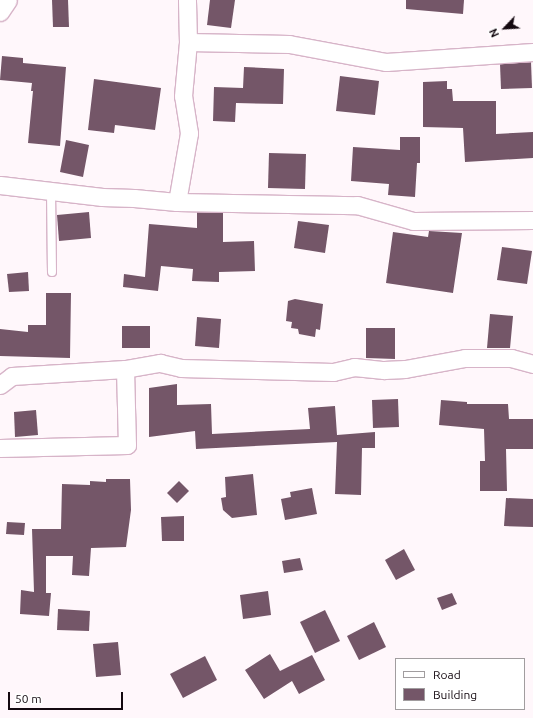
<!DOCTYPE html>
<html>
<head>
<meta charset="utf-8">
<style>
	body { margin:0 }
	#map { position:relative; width:533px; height:718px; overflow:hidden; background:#fff7fb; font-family:Ubuntu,sans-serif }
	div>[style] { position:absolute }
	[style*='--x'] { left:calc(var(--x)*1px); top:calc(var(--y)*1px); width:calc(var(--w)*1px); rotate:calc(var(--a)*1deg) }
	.building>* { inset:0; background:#745668 }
	.roads { filter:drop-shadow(1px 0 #d7b4c8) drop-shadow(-1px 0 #d7b4c8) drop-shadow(0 1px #d7b4c8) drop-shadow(0 -1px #d7b4c8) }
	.service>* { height:8px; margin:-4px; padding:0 4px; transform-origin:4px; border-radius:4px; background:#fff }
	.minor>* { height:17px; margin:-8.5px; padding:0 8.5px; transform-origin:8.5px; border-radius:8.5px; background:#fff }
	span { translate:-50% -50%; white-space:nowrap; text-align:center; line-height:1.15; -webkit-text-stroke:3.5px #fff; paint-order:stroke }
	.legend { position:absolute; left:395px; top:658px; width:130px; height:52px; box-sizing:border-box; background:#fff; border:1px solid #a19d9f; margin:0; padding:5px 7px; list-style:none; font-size:12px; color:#140910 }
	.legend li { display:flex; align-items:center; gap:8px; height:20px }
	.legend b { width:20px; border:1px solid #a19d9f }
	.north { position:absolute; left:485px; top:8px; width:40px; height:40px; -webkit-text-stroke:3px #fff; paint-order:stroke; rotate:245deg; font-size:11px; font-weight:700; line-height:16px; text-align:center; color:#140910 }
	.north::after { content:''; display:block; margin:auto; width:14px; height:18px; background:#140910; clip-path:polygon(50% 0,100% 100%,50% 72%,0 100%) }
	.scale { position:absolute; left:8px; top:692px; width:115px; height:18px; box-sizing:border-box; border:2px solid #140910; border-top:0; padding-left:5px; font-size:12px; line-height:14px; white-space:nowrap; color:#140910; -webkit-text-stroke:3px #fff; paint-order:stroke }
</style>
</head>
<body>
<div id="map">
	<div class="building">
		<i style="clip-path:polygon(52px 0,68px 0,69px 27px,53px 27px)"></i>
		<i style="clip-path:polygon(210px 0,235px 0,231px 28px,207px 25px)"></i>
		<i style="clip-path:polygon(406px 0,464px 0,463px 14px,406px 9px)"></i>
		<i style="clip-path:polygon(2px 56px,23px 58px,23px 63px,66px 67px,60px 146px,28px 143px,33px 91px,31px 91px,32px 83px,0 80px)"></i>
		<i style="clip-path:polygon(531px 62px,532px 88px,501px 89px,500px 64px)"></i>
		<i style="clip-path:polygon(244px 67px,284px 69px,283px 104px,236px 103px,235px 122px,213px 121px,214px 87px,243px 88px)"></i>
		<i style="clip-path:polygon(340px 76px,379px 81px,375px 115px,336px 111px)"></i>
		<i style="clip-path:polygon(94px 79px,161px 88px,155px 130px,115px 125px,114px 133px,88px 130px)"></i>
		<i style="clip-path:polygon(447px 81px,447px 89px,452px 89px,453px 101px,496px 101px,496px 134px,533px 132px,533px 158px,465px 162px,463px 128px,423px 127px,423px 82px)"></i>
		<i style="clip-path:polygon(400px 137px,420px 137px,420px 163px,417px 163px,415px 197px,388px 195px,389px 184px,351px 181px,353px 147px,400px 150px)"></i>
		<i style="clip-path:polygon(66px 140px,89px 145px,83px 177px,60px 172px)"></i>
		<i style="clip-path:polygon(269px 153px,306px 154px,305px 189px,268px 188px)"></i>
		<i style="clip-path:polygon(89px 212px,91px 238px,59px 241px,57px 215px)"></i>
		<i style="clip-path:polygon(197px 212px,223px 213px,223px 242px,254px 241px,255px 271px,219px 272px,219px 282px,192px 281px,193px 269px,161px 266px,158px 291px,123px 287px,124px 274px,145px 277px,149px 224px,197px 228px)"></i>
		<i style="clip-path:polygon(298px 221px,329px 225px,325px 253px,294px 248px)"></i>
		<i style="clip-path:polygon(429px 231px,462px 233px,453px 293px,386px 283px,393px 232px,428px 237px)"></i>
		<i style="clip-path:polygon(502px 247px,532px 251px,527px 284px,497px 280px)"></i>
		<i style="clip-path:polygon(28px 272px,29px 291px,9px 292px,7px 274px)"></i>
		<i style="clip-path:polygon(46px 293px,71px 293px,70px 358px,0 356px,0 329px,28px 332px,28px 325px,46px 325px)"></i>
		<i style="clip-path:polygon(295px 299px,323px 304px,320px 330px,316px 329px,315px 337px,299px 334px,298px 329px,291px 328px,292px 322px,286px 321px,288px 301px)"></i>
		<i style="clip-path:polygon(490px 314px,513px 316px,510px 348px,487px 348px)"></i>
		<i style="clip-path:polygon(197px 317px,221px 319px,219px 348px,195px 346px)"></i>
		<i style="clip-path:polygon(122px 326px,150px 326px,150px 348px,122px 348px)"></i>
		<i style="clip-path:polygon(366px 328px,395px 328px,395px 359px,366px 358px)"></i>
		<i style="clip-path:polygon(177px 384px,177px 405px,211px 404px,212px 434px,310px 429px,308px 408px,335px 406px,337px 435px,375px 432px,375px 448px,362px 448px,361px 495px,335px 494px,337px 442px,196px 449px,195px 431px,149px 437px,149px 388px)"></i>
		<i style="clip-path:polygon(398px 399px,399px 427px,373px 428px,372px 400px)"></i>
		<i style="clip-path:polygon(441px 400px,467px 402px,467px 404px,508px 404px,509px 419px,533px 419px,533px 449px,506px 449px,507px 491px,480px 491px,480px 461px,485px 461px,484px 429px,439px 425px)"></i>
		<i style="clip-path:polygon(36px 410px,38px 435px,15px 437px,14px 412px)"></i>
		<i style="clip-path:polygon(253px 474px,257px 515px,232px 518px,223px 510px,221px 498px,226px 497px,225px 477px)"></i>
		<i style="clip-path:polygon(106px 479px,130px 479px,131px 510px,126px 547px,91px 548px,89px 576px,72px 575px,73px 556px,46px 556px,46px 593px,51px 593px,49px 616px,20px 614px,21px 590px,34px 592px,32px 529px,61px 529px,62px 484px,90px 485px,90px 481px,106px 482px)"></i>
		<i style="clip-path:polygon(179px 481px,189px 491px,177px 503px,167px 493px)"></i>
		<i style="clip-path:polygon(312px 488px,317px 514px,285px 520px,281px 499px,291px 497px,290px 492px)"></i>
		<i style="clip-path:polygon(506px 498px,533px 499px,533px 527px,504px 526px)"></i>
		<i style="clip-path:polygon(184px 516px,184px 541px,162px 541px,161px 517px)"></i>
		<i style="clip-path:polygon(7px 522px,25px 523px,24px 535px,6px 534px)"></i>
		<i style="clip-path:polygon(404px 549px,415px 570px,396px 580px,385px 560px)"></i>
		<i style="clip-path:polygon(300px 558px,303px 570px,284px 573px,282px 561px)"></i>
		<i style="clip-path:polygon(268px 591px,271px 615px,243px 619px,240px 595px)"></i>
		<i style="clip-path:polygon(452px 593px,457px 604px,442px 610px,437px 598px)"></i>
		<i style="clip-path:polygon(58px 609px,90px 611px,89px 631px,57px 630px)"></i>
		<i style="clip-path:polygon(325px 610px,340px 641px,315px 653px,300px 622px)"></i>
		<i style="clip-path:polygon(374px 622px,386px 647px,359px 660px,347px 636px)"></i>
		<i style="clip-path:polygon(118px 642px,121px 675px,96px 677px,93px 644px)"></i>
		<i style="clip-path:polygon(270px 654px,280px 671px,312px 655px,325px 680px,299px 694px,292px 681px,264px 699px,245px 670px)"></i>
		<i style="clip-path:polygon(205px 656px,217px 680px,183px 698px,170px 674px)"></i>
	</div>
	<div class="roads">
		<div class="service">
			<i style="--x:51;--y:191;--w:81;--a:89.3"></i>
		</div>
		<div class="minor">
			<i style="--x:0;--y:12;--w:14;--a:-56"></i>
			<i style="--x:188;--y:42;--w:101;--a:1.1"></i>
			<i style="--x:289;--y:44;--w:99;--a:10.5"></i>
			<i style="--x:386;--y:62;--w:147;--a:-3.9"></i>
			<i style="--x:0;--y:185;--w:103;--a:6.7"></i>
			<i style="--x:102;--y:197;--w:32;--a:2"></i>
			<i style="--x:134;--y:198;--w:43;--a:5.3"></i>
			<i style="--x:177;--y:202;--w:180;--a:1"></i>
			<i style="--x:357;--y:205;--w:58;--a:15.9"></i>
			<i style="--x:413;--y:221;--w:120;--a:-0.5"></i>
			<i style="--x:177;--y:202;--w:70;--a:-80.1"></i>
			<i style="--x:189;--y:133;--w:37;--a:-99"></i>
			<i style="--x:183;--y:96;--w:54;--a:-84.7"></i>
			<i style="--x:188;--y:42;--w:42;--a:-91.4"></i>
			<i style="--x:125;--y:369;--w:36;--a:-10"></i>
			<i style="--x:160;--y:363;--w:22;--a:13"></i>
			<i style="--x:181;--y:368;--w:152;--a:1.5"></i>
			<i style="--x:333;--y:372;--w:22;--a:-13"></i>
			<i style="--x:354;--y:367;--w:30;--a:6"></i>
			<i style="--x:384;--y:370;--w:21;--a:-3"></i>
			<i style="--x:405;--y:369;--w:61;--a:-10.4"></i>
			<i style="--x:465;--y:358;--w:46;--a:0"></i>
			<i style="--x:511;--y:358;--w:23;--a:15"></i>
			<i style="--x:0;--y:385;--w:15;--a:-37"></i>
			<i style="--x:12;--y:376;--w:113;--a:-3.5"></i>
			<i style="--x:125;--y:369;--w:76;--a:88.5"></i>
			<i style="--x:127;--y:445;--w:127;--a:178.6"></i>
		</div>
	</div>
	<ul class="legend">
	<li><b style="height:5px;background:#fff"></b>Road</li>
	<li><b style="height:11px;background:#745668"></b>Building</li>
	</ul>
	<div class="north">N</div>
	<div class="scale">50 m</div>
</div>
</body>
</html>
